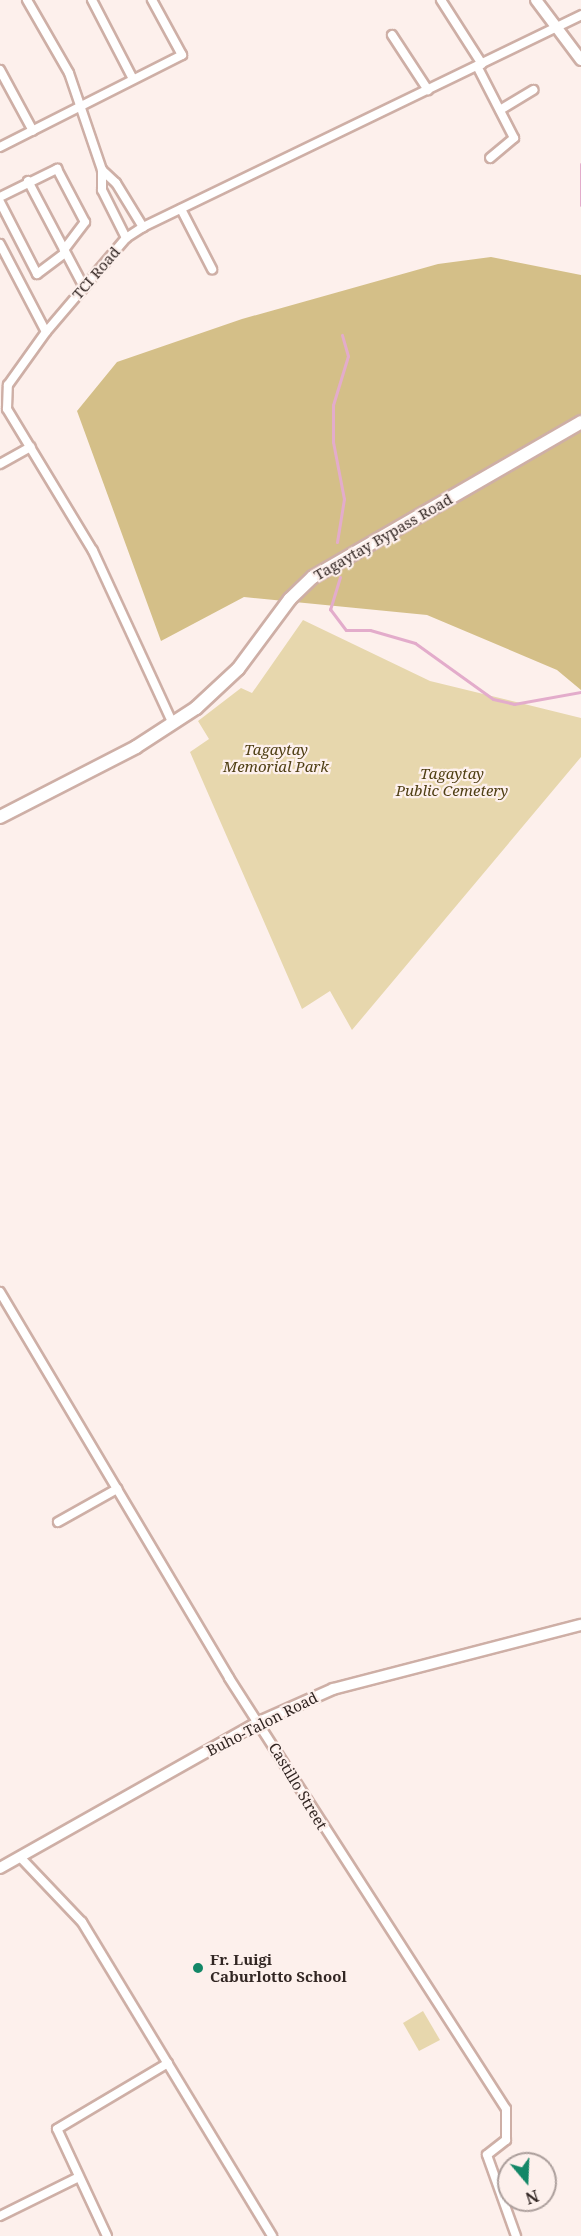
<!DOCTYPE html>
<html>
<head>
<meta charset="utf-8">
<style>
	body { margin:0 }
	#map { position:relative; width:581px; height:2236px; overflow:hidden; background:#fdf0ec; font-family:"Noto Serif",serif }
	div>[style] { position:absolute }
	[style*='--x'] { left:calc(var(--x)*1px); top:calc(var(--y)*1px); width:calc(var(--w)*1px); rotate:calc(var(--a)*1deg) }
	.green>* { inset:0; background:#e7d7ad }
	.forest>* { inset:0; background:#d4bf88 }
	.stream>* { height:3px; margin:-1.5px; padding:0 1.5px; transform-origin:1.5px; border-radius:1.5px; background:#e3accb }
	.roads { filter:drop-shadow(2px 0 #ceafa6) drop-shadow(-2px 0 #ceafa6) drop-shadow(0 2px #ceafa6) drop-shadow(0 -2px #ceafa6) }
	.street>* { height:8px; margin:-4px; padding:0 4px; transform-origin:4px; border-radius:4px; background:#fff }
	.secondary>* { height:10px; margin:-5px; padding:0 5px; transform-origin:5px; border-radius:5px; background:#fff }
	.primary>* { height:12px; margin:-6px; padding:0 6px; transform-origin:6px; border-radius:6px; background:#fff }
	.dots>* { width:16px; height:16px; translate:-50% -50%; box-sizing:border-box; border:3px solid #fdf0ec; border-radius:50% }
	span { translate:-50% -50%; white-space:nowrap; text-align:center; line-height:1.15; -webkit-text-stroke:4.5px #fdf0ec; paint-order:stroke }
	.street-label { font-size:15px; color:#322623 }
	.park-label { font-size:15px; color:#4f3f14; font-style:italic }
	.poi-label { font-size:15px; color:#322623; font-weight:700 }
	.left { translate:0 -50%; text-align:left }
	.north { position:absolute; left:497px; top:2152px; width:60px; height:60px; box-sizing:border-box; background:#fdf0ec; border:2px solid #ac9f9c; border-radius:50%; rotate:161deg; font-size:16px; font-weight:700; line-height:24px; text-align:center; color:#322623 }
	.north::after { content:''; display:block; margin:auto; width:21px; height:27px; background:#138767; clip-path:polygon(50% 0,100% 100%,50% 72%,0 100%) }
</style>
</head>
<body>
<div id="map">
	<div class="green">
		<i style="clip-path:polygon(303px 620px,430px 681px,581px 718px,581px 757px,352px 1030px,330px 991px,302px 1009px,190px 752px,209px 739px,198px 721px,241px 688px,252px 693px)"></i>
		<i style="clip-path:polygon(423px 2011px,440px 2040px,419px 2051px,403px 2023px)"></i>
	</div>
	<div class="forest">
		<i style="clip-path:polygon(491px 257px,581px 275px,581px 690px,557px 670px,427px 615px,244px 597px,161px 641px,77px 411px,117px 362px,242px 319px,438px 264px)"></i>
	</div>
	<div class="stream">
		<i style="--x:581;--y:164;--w:41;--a:90"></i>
		<i style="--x:337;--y:542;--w:44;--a:-80.8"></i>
		<i style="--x:344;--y:499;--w:58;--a:-100.9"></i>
		<i style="--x:333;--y:442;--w:37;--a:-90"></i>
		<i style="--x:333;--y:405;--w:51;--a:-73"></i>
		<i style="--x:348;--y:356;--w:22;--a:-106"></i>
		<i style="--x:340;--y:577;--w:34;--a:107"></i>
		<i style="--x:330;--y:609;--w:26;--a:53"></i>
		<i style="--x:346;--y:630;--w:24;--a:0"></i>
		<i style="--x:370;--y:630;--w:47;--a:16.1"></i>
		<i style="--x:415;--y:643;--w:96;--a:35.7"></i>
		<i style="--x:493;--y:699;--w:22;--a:13"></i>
		<i style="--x:514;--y:704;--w:68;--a:-10.2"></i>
	</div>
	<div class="roads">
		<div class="street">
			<i style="--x:27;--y:0;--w:84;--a:60.1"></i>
			<i style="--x:69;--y:73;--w:102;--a:71.2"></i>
			<i style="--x:102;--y:170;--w:20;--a:90"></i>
			<i style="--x:102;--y:190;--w:54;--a:63.4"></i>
			<i style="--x:92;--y:0;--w:89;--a:62.6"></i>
			<i style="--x:441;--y:0;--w:76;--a:57.4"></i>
			<i style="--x:392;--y:35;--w:66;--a:56.8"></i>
			<i style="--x:477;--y:66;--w:81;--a:62.8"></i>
			<i style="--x:514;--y:138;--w:31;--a:140"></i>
			<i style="--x:0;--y:70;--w:69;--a:61.6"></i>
			<i style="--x:500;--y:110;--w:39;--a:-31"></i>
			<i style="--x:0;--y:147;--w:204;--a:-26.8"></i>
			<i style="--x:182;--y:55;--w:63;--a:-118.6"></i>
			<i style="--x:102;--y:170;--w:19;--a:43"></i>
			<i style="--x:116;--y:183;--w:52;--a:58.5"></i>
			<i style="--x:28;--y:181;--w:120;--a:62.2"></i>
			<i style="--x:0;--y:197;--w:64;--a:-26.2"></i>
			<i style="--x:57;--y:169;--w:60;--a:62.2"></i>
			<i style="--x:85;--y:222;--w:35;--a:127"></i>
			<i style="--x:0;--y:202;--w:81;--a:62.8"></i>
			<i style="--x:37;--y:274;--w:35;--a:-37"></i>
			<i style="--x:181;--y:209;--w:68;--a:62.7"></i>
			<i style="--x:0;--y:244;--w:99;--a:62.4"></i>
			<i style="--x:0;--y:464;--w:35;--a:-29"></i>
			<i style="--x:173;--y:724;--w:191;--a:-114.8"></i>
			<i style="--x:93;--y:551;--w:166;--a:-121.2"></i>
			<i style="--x:7;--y:409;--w:24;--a:-88"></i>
			<i style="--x:8;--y:385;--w:65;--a:-54.4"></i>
			<i style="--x:46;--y:332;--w:123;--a:-49.6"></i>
			<i style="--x:126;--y:238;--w:20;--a:-33"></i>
			<i style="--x:143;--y:227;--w:487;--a:-25.8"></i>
			<i style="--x:0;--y:1292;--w:449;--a:59.3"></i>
			<i style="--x:229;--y:1678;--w:512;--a:57.27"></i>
			<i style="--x:506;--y:2109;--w:31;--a:90"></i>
			<i style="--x:506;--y:2140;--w:24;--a:142"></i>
			<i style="--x:487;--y:2155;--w:86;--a:70.3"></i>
			<i style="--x:58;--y:1522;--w:68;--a:-29.2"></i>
			<i style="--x:20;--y:1857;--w:90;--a:46.4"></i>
			<i style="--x:82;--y:1922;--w:367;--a:58.8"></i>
			<i style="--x:0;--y:2216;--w:86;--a:-26.3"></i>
			<i style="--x:107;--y:2236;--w:118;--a:-115"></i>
			<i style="--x:57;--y:2129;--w:129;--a:-30.7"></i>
		</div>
		<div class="secondary">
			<i style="--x:536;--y:0;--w:75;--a:53.1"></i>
			<i style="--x:0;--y:1868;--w:297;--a:-29.4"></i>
			<i style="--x:259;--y:1722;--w:81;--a:-24"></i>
			<i style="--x:333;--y:1689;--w:256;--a:-14.5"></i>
		</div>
		<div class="primary">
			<i style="--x:0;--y:817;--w:153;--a:-27.2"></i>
			<i style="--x:136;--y:747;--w:72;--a:-33"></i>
			<i style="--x:196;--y:708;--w:57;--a:-42.9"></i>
			<i style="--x:238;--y:669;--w:87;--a:-53.4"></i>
			<i style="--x:290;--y:599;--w:32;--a:-44"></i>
			<i style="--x:313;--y:577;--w:310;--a:-30"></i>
		</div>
	</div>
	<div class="dots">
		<i style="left:198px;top:1968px;background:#138767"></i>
	</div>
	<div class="street-label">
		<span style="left:96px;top:273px;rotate:-49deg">TCI Road</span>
		<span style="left:383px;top:537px;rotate:-30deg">Tagaytay Bypass Road</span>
		<span style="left:262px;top:1724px;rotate:-27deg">Buho-Talon Road</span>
		<span style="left:298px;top:1786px;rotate:59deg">Castillo Street</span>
	</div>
	<div class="park-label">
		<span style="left:276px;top:758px">Tagaytay<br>Memorial Park</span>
		<span style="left:452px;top:782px">Tagaytay<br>Public Cemetery</span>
	</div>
	<div class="poi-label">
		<span class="left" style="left:210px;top:1968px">Fr. Luigi<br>Caburlotto School</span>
	</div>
	<div class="north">N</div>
</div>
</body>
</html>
